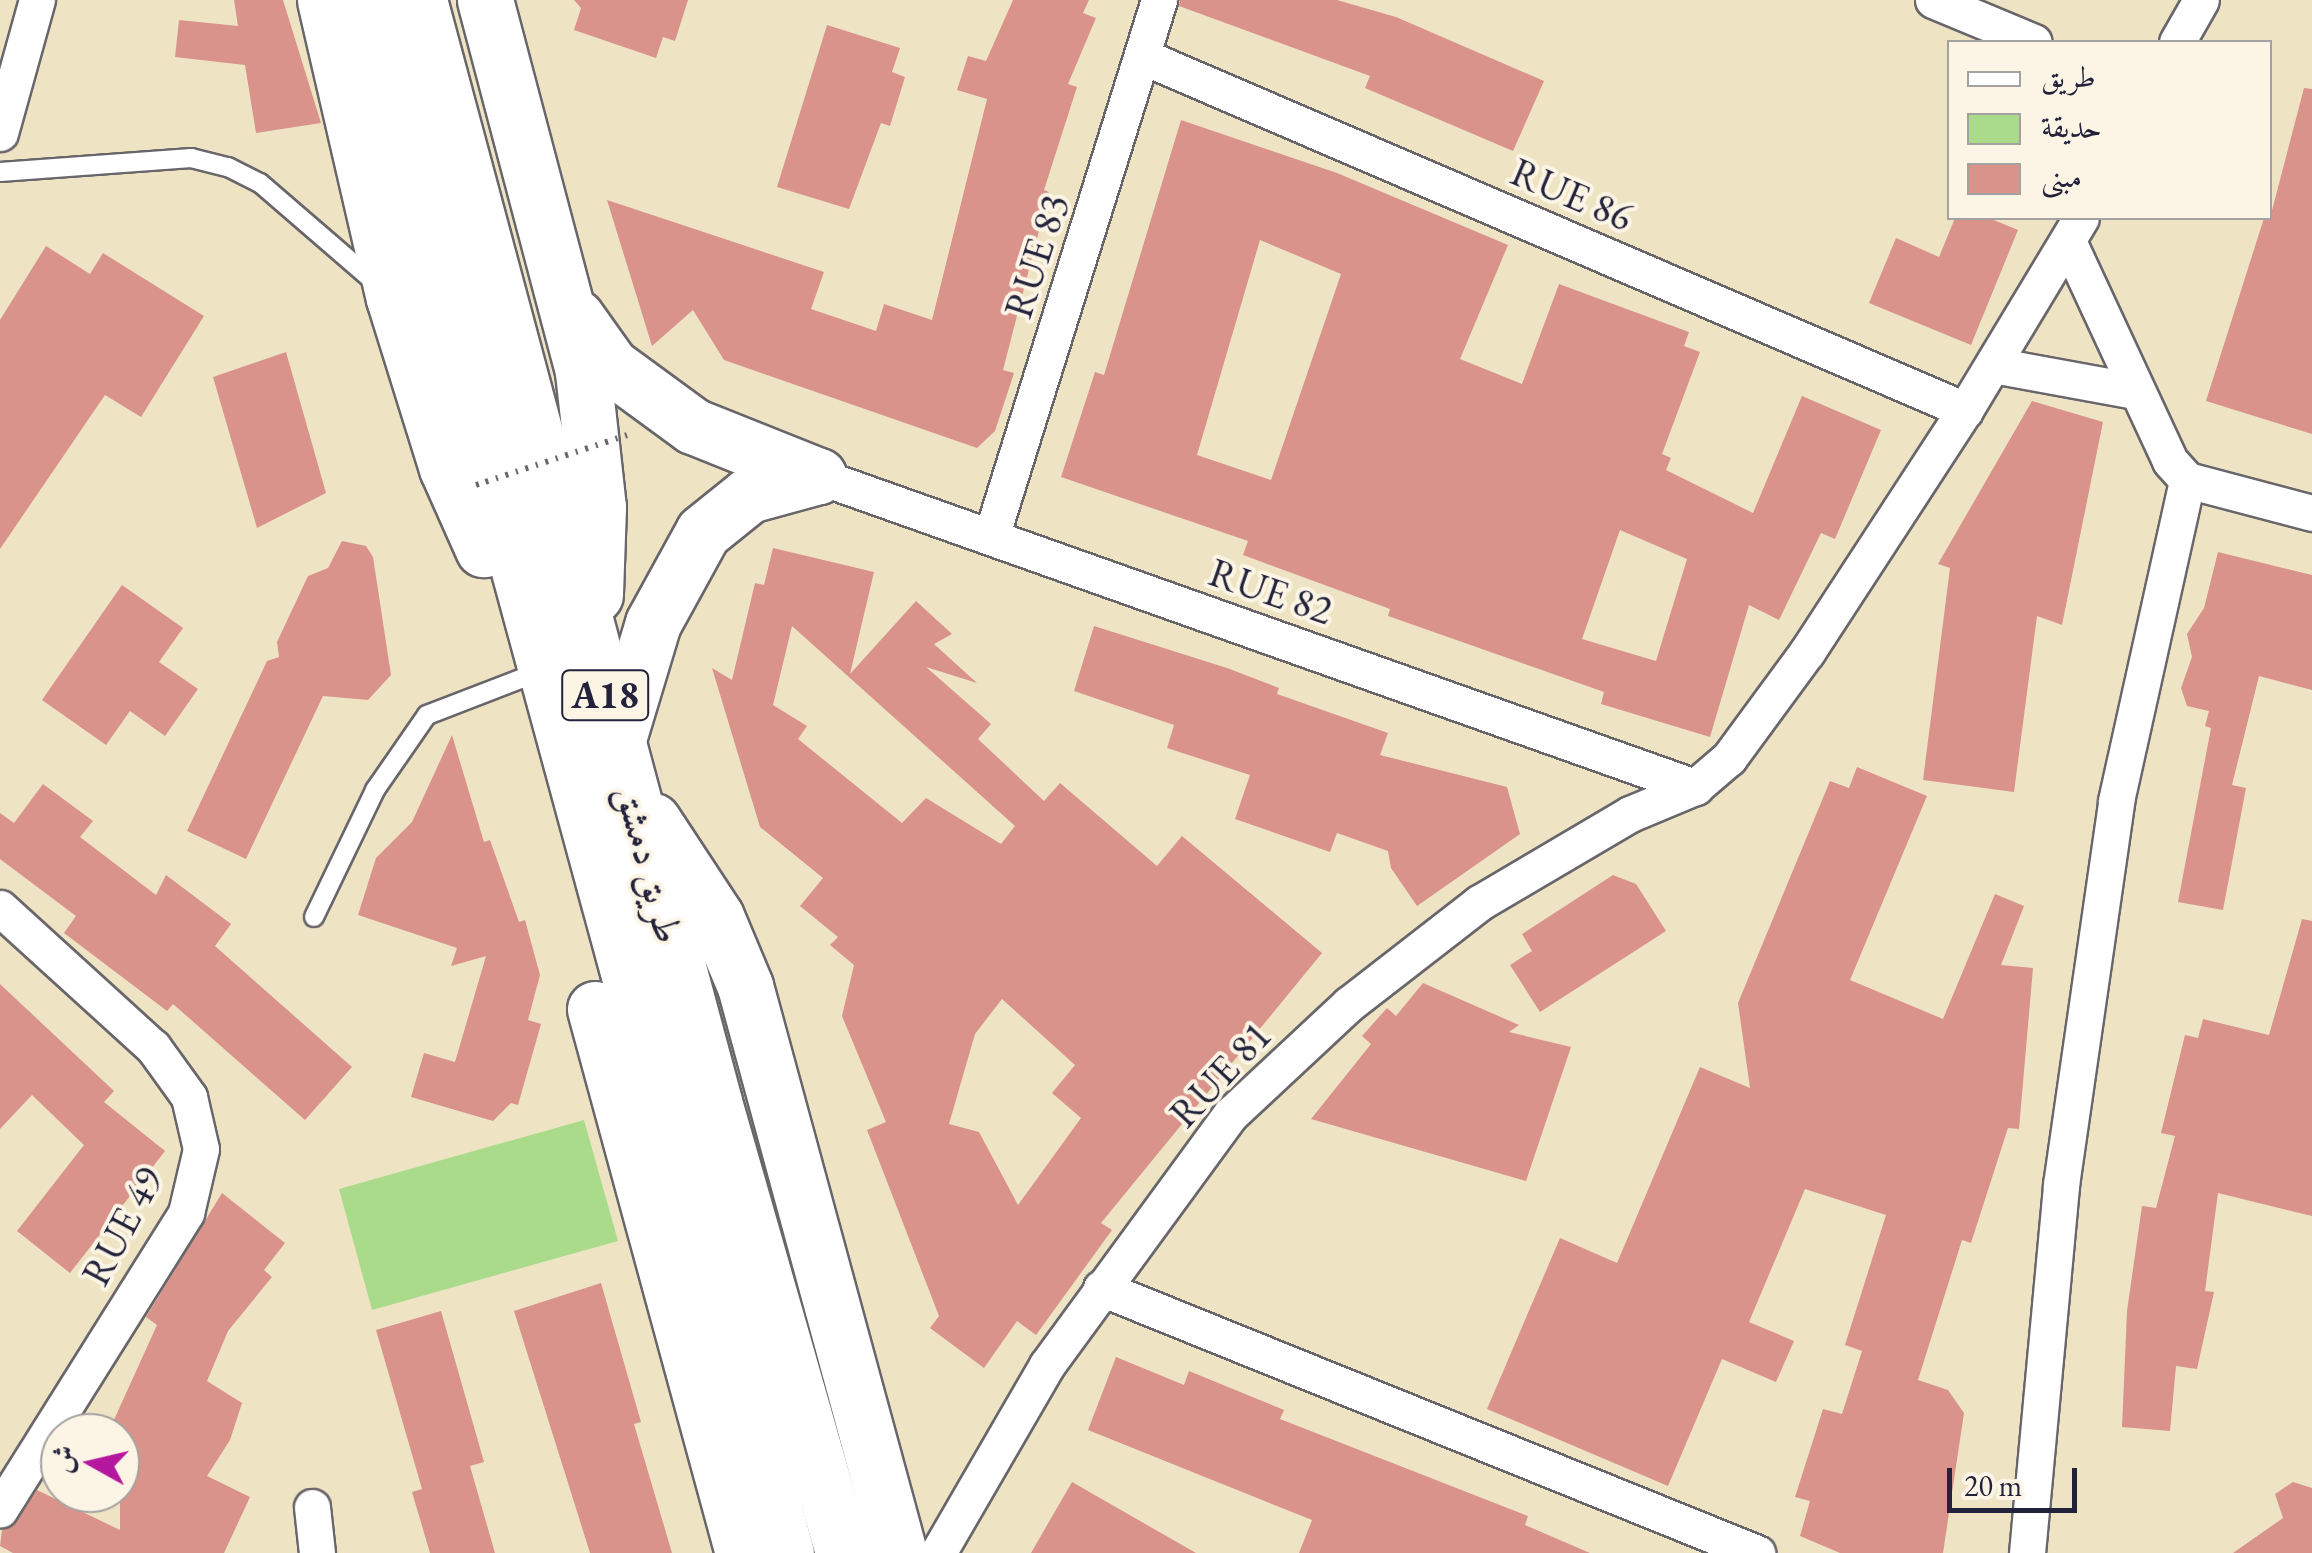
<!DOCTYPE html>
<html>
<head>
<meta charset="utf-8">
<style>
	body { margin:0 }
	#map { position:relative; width:2312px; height:1553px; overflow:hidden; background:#eee4c4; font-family:"EB Garamond",Amiri,serif }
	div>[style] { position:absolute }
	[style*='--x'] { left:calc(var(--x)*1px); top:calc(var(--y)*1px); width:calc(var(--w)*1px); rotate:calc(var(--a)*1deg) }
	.green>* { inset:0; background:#aadb8a }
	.building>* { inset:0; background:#d9938a }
	.roads { filter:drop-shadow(2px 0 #69666b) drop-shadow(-2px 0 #69666b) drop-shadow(0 2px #69666b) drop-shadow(0 -2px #69666b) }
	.lane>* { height:18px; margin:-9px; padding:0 9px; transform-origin:9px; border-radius:9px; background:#fff }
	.street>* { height:35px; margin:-17.5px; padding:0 17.5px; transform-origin:17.5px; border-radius:17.5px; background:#fff }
	.highway>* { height:55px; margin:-27.5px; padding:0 27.5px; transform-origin:27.5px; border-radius:27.5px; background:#fff }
	.path-bridge>* { height:6px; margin-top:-3px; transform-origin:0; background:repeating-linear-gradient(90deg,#69666b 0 2.5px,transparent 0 10.5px) }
	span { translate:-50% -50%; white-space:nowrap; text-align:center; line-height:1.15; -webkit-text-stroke:8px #fcf5e5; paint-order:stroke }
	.shield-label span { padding:2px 8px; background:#fcf5e5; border:2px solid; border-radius:8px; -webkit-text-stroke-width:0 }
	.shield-label { font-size:38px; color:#22223b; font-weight:700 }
	.street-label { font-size:40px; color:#22223b }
	.legend { position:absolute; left:1947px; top:40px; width:325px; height:180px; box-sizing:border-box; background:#fcf5e5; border:2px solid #a5a1a1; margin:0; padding:12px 18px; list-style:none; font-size:30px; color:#22223b }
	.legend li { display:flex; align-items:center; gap:20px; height:50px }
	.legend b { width:50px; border:2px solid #a5a1a1 }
	.north { position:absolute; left:40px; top:1413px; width:100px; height:100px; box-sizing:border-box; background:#fcf5e5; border:2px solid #a5a1a1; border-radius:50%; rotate:278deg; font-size:28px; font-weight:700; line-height:40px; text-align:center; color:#22223b }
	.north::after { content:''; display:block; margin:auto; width:35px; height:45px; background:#b5179e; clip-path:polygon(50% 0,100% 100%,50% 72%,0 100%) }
	.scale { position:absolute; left:1947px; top:1468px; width:130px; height:45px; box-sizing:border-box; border:5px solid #22223b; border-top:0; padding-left:12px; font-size:30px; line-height:35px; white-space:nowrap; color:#22223b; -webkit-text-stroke:8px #fcf5e5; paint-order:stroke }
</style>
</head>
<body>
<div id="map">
	<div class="green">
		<i style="clip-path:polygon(584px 1120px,618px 1241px,372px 1310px,339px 1189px)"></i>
	</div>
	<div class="building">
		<i style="clip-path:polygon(234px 0,283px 0,321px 123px,256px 133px,245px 65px,175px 57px,179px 20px,238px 26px)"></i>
		<i style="clip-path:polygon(574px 0,688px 0,675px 41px,663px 37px,656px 58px,574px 30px,581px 8px)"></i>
		<i style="clip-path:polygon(1013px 0,1089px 0,1083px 13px,1096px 18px,1068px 84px,1077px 87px,1044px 190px,1049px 192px,1003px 370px,1014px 373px,995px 431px,977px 448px,724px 360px,693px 310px,652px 346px,607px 200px,824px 272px,811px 309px,876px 331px,884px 304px,932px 320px,987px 99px,957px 90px,968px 56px,986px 61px)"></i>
		<i style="clip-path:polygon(1180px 0,1337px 0,1396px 17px,1544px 81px,1513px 151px,1365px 88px,1370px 76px,1179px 6px)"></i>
		<i style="clip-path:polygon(827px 25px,900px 48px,892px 72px,905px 77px,890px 126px,881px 123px,849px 209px,777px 187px)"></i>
		<i style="clip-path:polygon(2304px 88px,2312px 89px,2312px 434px,2206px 401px,2264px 218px,2270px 218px)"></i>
		<i style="clip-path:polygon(evenodd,1181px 120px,1337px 173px,1508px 245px,1460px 359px,1522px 384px,1559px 284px,1689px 332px,1684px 346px,1700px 352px,1662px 454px,1671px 458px,1666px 470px,1753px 513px,1802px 396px,1881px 430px,1835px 539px,1821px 533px,1779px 620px,1749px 605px,1710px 737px,1601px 704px,1604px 692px,1388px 616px,1390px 609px,1243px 555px,1248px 541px,1061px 477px,1095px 372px,1104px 375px,1181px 120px,1260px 240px,1341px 274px,1271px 480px,1197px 455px,1260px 240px,1181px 120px,1620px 530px,1687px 559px,1656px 661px,1582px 639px,1620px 530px)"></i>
		<i style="clip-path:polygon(1955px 218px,1989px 218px,2018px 230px,1971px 345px,1869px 303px,1896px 238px,1939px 257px)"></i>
		<i style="clip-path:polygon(46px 246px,90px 274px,103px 253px,204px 316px,141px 417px,105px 395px,0 549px,0 320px)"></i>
		<i style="clip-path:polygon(286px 352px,326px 493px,257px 528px,213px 377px)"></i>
		<i style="clip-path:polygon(2032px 401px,2103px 422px,2062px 625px,2037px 616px,2014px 792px,1923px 780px,1950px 568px,1938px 564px)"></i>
		<i style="clip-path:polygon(342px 541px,366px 546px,373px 557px,391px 675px,368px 700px,323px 696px,246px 859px,187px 831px,267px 661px,279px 657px,277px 642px,308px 576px,328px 568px)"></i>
		<i style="clip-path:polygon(evenodd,773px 548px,874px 572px,850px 674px,916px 601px,952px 634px,934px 644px,977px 683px,926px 667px,991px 724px,978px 739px,1044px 801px,1060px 783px,1157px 866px,1182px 836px,1322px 953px,1101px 1223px,1112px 1230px,1036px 1335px,1017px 1321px,984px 1368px,930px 1328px,939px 1316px,867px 1130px,886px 1122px,842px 1016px,854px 965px,830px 945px,838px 937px,800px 906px,823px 878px,760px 827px,712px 668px,732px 680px,755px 583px,764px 585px,773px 548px,792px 626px,1015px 826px,1001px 844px,926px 798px,902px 823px,798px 739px,807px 726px,773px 705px,792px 626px,773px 548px,1002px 999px,1075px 1065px,1052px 1093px,1081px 1118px,1018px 1205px,979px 1132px,949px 1124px,975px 1034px,1002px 999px)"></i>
		<i style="clip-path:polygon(2218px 552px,2312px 575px,2312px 690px,2259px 676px,2232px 785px,2246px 788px,2223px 910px,2178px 902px,2211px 728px,2205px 726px,2209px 711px,2187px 706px,2181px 688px,2192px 657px,2187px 634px,2204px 608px)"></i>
		<i style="clip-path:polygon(122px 585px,183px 628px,159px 662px,198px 689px,165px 736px,130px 711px,106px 745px,42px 700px)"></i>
		<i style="clip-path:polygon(1094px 626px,1227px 668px,1279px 688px,1277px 694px,1388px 733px,1380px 755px,1507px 787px,1520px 834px,1417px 906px,1391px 868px,1388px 851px,1337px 833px,1330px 852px,1235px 819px,1250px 775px,1167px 748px,1174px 725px,1074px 691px)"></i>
		<i style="clip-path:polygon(452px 735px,484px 842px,490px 840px,519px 922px,525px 920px,540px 975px,528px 1020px,541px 1024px,518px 1105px,511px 1103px,493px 1121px,411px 1097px,424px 1053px,455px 1062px,486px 956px,451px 966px,457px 948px,358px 915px,376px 858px,412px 822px)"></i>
		<i style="clip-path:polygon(1857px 767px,1927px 796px,1850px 980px,1943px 1019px,1995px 894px,2024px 906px,2001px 965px,2033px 968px,2019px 1129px,2008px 1128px,1971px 1243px,1962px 1240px,1918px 1380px,1948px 1390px,1964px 1413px,1943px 1553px,1840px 1553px,1800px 1536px,1810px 1501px,1795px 1497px,1823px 1409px,1842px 1414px,1862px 1351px,1845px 1345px,1886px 1215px,1805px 1189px,1749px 1322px,1794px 1341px,1776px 1382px,1722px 1359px,1668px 1486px,1487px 1409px,1560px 1238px,1617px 1263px,1700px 1067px,1750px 1088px,1738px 1003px,1830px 781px,1849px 788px)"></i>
		<i style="clip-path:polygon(43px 784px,93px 821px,80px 837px,156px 895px,166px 875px,231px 924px,215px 946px,352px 1067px,305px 1120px,173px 1004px,167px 1011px,64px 933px,76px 916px,0 859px,0 813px,14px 823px)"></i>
		<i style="clip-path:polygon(1613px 875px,1636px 884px,1666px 931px,1540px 1012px,1510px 965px,1532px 951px,1522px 934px)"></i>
		<i style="clip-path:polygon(2302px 919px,2312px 921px,2312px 1216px,2218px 1193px,2205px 1291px,2214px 1292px,2197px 1369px,2176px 1366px,2170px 1431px,2122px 1427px,2127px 1311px,2142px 1206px,2156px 1208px,2175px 1136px,2161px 1133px,2185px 1035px,2198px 1038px,2203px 1019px,2269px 1035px)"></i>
		<i style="clip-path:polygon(1423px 983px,1519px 1025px,1509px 1032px,1571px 1047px,1526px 1181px,1311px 1119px,1371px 1044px,1362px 1036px,1387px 1008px,1396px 1016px)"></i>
		<i style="clip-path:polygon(0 984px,114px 1091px,104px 1102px,165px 1151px,70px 1273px,17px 1231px,84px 1145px,32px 1095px,0 1129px)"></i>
		<i style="clip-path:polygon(222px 1193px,285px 1243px,264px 1270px,272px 1277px,228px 1331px,207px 1381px,242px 1403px,230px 1440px,207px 1476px,250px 1497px,224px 1553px,13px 1553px,0 1546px,2px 1530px,17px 1521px,37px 1490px,120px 1530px,120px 1433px,108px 1433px,157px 1325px,146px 1317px)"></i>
		<i style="clip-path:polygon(601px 1283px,641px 1422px,634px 1424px,672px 1553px,590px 1553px,514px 1311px)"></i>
		<i style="clip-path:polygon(441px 1311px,484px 1462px,470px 1466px,495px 1553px,430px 1553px,412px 1492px,422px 1489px,376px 1330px)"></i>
		<i style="clip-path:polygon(1116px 1357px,1184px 1385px,1189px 1371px,1284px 1410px,1280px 1419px,1528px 1516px,1525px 1525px,1590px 1553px,1299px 1553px,1312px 1520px,1088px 1430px)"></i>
		<i style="clip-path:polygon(1072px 1482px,1196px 1553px,1031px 1553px)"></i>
		<i style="clip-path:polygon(2293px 1482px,2312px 1488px,2312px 1553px,2233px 1553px,2283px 1518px,2275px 1494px)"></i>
	</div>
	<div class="roads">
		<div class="lane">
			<i style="--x:0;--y:172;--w:192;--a:-4.2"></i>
			<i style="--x:191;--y:158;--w:38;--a:14"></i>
			<i style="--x:228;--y:167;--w:36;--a:27"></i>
			<i style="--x:260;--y:183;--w:156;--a:40.8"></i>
			<i style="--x:314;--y:917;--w:141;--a:-64.3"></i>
			<i style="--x:375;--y:790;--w:91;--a:-55.3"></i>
			<i style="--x:427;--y:715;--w:122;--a:-21.1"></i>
		</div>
		<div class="street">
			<i style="--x:1933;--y:0;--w:109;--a:22.6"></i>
			<i style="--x:2177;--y:42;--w:48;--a:-60.3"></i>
			<i style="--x:1144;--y:57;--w:894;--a:23.27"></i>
			<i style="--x:0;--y:133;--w:138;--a:-74.5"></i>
			<i style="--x:2068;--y:241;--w:242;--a:65.1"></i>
			<i style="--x:2170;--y:461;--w:25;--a:48"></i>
			<i style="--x:2187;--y:480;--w:129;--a:14.8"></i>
			<i style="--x:1993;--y:365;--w:143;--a:10.4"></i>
			<i style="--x:818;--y:476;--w:931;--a:19.53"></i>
			<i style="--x:991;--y:537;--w:563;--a:-72.63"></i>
			<i style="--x:0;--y:908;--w:207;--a:42.3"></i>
			<i style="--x:153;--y:1047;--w:62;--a:54.2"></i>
			<i style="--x:189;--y:1097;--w:53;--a:77"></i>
			<i style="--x:201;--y:1149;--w:66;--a:103.2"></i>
			<i style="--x:186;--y:1213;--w:350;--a:122.1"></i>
			<i style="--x:1101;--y:1288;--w:708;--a:22"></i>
			<i style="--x:312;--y:1507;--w:46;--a:83.8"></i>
			<i style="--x:938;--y:1553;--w:217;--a:-59.9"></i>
			<i style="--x:1047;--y:1365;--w:311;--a:-53.8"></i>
			<i style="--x:1231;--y:1114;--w:161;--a:-43"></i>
			<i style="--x:1349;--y:1004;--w:165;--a:-37.8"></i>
			<i style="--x:1479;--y:903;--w:175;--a:-30.5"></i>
			<i style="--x:1630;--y:814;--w:70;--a:-22.6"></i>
			<i style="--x:1695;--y:787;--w:45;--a:-40.5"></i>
			<i style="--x:1729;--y:758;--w:132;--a:-53.7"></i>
			<i style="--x:1807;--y:652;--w:289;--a:-56.9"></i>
			<i style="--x:1965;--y:410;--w:224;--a:-58.9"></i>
			<i style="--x:2027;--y:1553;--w:370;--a:-84.7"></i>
			<i style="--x:2061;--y:1185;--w:388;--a:-81.8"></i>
			<i style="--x:2116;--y:801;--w:329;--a:-77.5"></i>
		</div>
		<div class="highway">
			<i style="--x:325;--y:0;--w:306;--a:77"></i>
			<i style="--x:394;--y:298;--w:178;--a:72.7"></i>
			<i style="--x:447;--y:468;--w:89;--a:66"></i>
			<i style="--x:364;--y:0;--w:1609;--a:74.8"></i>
			<i style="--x:419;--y:0;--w:1141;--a:75.01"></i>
			<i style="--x:714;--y:1102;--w:469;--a:74"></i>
			<i style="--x:485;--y:0;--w:385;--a:75.2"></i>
			<i style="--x:583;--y:372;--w:136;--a:83.7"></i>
			<i style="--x:598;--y:507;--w:88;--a:92"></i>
			<i style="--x:576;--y:317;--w:60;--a:54.5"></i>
			<i style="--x:611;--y:366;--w:102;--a:36.2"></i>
			<i style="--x:693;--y:426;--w:135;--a:21.8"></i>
			<i style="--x:618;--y:739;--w:121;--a:-73.2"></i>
			<i style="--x:653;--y:623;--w:104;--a:-61.2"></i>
			<i style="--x:703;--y:532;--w:59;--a:-38.8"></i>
			<i style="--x:749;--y:495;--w:72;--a:-15.4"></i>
			<i style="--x:653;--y:821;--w:115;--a:56.7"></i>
			<i style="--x:716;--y:917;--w:75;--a:67.2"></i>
			<i style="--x:745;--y:986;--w:588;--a:74.8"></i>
			<i style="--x:595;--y:1009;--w:564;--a:74.78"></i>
		</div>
	</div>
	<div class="path-bridge">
		<i style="--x:476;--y:485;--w:159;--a:-18.3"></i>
	</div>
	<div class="shield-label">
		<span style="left:605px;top:695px">A18</span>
	</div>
	<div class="street-label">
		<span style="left:1572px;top:194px;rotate:23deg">RUE 86</span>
		<span style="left:1036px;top:256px;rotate:-72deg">RUE 83</span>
		<span style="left:1271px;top:591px;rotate:19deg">RUE 82</span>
		<span style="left:650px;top:864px;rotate:75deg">طريق دمشق</span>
		<span style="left:1220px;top:1074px;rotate:-47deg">RUE 81</span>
		<span style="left:122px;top:1226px;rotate:-62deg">RUE 49</span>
	</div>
	<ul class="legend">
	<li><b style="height:12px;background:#fff"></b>طريق</li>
	<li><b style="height:28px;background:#aadb8a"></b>حديقة</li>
	<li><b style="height:28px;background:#d9938a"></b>مبنى</li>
	</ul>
	<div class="north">ش</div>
	<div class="scale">20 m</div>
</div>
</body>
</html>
